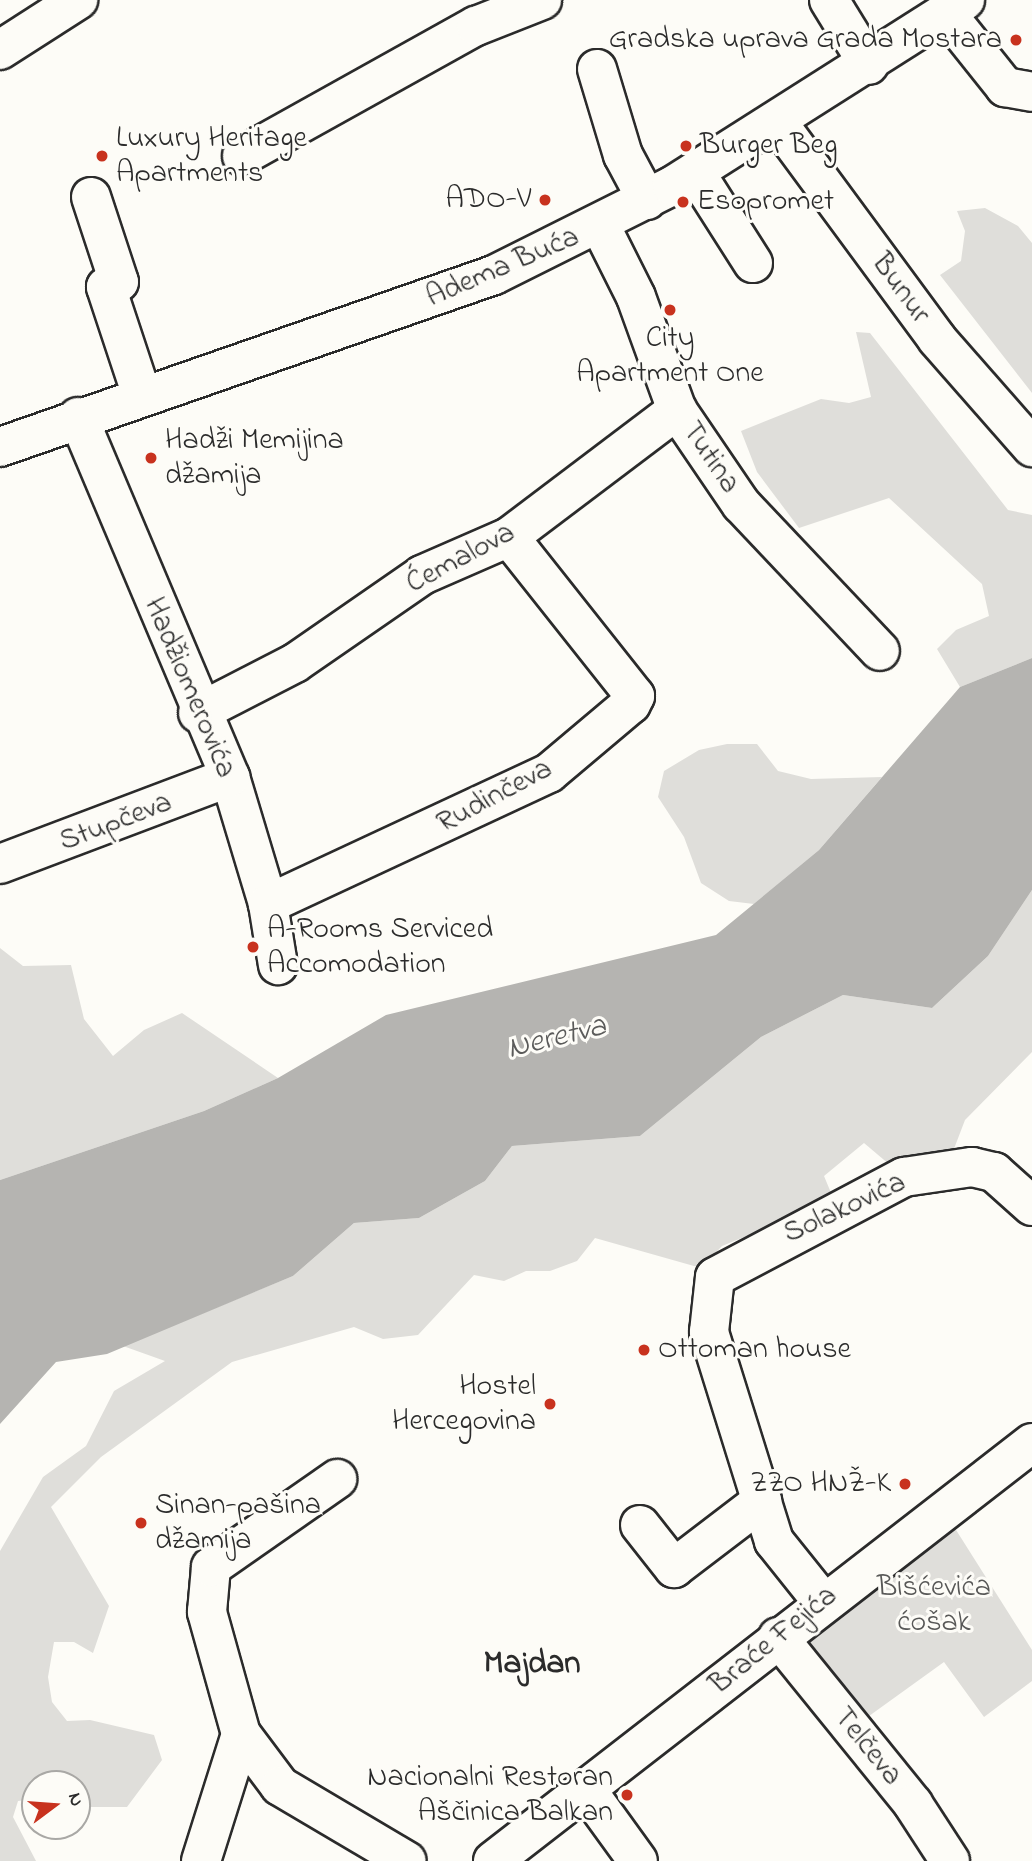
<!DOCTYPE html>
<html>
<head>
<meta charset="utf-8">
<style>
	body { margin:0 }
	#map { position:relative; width:1032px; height:1861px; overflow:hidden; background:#fdfcf7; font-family:"Indie Flower",sans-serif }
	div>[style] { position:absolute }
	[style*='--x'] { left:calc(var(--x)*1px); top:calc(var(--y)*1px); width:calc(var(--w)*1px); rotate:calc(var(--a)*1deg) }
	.green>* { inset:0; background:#dfdeda }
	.water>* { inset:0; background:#b5b4b1 }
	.roads { filter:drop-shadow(2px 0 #2b2b2b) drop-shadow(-2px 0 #2b2b2b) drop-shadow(0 2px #2b2b2b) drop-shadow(0 -2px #2b2b2b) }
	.minor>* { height:38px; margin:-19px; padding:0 19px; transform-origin:19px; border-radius:19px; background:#fdfcf7 }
	.dots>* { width:19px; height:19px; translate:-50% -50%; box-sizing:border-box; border:4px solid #fdfcf7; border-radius:50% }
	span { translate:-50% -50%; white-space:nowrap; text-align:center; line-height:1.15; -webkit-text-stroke:6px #fdfcf7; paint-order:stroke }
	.poi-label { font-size:30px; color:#2b2b2b }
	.right { translate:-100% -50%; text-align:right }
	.left { translate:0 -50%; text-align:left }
	.street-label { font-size:30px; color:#2b2b2b }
	.park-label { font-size:30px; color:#585857 }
	.water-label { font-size:32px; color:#5b5b5a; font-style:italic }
	.quarter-label { font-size:33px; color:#2b2b2b; font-weight:700 }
	.north { position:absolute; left:21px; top:1770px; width:70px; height:70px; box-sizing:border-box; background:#fdfcf7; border:2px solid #a9a8a5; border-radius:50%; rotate:74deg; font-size:19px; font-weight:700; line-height:28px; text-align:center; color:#2b2b2b }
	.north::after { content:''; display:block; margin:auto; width:24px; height:32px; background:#c8321e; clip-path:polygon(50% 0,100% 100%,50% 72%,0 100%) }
</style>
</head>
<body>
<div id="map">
	<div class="green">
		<i style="clip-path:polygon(985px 208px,1018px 226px,1032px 243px,1032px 393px,940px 275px,961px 261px,965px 231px,957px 211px)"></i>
		<i style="clip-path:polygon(856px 332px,870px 333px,1008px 510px,1032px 515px,1032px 658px,960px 687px,937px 649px,956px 630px,989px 616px,982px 584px,889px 498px,799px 528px,757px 472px,741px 431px,821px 399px,849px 403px,871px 397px)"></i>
		<i style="clip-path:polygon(727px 744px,757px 744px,778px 771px,811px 779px,882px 777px,819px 850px,754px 904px,729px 901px,701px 883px,684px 837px,658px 797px,664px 771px,699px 750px)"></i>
		<i style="clip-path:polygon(1032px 890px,1032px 1052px,965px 1120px,952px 1154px,901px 1156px,890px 1165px,864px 1143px,824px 1176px,834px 1200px,722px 1246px,701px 1268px,595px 1238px,577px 1261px,550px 1271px,526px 1271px,504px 1281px,474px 1275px,418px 1335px,383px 1339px,354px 1327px,232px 1362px,101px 1457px,51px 1507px,109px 1606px,93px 1653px,74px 1642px,54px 1642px,48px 1677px,52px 1702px,67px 1721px,90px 1720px,154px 1735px,162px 1760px,127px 1807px,77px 1807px,77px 1784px,35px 1784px,35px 1799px,18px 1801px,13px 1817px,36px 1861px,0 1861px,0 1551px,43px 1477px,86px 1446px,114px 1391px,165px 1361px,123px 1346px,293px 1276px,354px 1223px,419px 1218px,485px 1181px,512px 1146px,640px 1136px,761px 1037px,843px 995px,932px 1008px,988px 956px)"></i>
		<i style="clip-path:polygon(0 948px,23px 966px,71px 965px,84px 1019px,113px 1056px,144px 1030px,182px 1013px,278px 1078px,204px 1111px,0 1180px)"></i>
		<i style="clip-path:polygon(951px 1522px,1032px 1650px,1032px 1681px,984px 1717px,944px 1662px,851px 1729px,789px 1642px)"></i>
	</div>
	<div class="water">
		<i style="clip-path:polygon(1032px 658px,1032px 890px,988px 956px,932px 1008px,843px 995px,761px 1037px,640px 1136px,512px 1146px,485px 1181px,419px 1218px,354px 1223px,293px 1276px,107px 1354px,56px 1362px,0 1424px,0 1180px,204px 1111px,278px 1078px,386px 1015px,716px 935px,819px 850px,960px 687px)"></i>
	</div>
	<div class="roads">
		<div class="minor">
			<i style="--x:829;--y:0;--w:76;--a:58.4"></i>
			<i style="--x:946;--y:13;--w:95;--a:51.4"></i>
			<i style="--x:1005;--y:87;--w:27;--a:10"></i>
			<i style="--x:0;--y:50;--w:93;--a:-32.7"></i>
			<i style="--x:597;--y:69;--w:90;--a:73.2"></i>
			<i style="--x:623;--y:155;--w:51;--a:61.9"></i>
			<i style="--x:778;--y:123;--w:268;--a:53.6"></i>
			<i style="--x:937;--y:339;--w:144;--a:48.7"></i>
			<i style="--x:242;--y:156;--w:268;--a:-29.1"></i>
			<i style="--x:476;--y:26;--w:71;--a:-21.5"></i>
			<i style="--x:695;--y:172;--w:108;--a:57.5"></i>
			<i style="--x:91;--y:197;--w:89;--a:71.8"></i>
			<i style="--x:119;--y:282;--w:14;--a:159"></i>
			<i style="--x:106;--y:287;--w:115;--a:71.7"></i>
			<i style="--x:600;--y:225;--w:80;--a:63.4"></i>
			<i style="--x:636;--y:297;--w:120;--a:70.1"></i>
			<i style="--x:677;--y:410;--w:114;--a:55.8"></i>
			<i style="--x:741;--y:504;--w:202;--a:46.6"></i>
			<i style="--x:78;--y:417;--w:391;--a:67.1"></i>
			<i style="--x:230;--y:777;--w:133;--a:73.3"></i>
			<i style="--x:268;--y:904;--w:62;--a:80.7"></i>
			<i style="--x:0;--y:447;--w:523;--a:-19.2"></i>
			<i style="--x:494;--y:275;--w:199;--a:-26.6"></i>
			<i style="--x:672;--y:186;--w:347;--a:-32.4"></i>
			<i style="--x:198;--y:713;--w:109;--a:-27.3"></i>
			<i style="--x:295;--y:663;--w:155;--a:-34.7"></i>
			<i style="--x:422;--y:575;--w:95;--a:-23.6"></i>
			<i style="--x:509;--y:537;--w:211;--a:-37.1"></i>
			<i style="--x:0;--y:864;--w:246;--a:-20.7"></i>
			<i style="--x:268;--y:904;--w:310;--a:-25"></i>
			<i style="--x:549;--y:773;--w:107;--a:-40.1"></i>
			<i style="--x:631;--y:704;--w:9;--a:-63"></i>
			<i style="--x:635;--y:696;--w:203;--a:-128.4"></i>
			<i style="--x:640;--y:1525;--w:55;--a:51.7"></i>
			<i style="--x:674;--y:1568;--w:111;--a:-37.3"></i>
			<i style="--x:822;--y:1601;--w:77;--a:-128.7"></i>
			<i style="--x:774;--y:1541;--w:219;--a:-107.3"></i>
			<i style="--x:709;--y:1332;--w:55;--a:-83.8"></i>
			<i style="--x:715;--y:1277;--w:214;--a:-27.9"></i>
			<i style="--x:904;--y:1177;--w:69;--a:-8.4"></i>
			<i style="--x:972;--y:1167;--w:23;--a:13"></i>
			<i style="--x:994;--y:1172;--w:51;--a:41.8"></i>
			<i style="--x:778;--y:1637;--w:215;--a:51"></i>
			<i style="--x:913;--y:1804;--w:68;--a:57"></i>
			<i style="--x:241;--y:1734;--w:127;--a:-105.6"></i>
			<i style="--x:207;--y:1612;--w:45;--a:-84.9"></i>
			<i style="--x:211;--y:1567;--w:154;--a:-34.9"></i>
			<i style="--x:588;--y:1792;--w:85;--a:54.1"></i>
			<i style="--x:201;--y:1861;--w:133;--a:-72.5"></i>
			<i style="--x:241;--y:1734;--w:65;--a:53.1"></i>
			<i style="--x:280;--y:1786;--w:147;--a:30.6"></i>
			<i style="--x:493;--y:1861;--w:682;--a:-37.79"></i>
		</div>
	</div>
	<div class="dots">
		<i style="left:1016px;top:40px;background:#c8321e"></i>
		<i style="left:686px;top:146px;background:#c8321e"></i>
		<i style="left:102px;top:156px;background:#c8321e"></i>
		<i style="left:545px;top:200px;background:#c8321e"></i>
		<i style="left:683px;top:202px;background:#c8321e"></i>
		<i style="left:670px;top:310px;background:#c8321e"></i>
		<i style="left:151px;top:458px;background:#c8321e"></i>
		<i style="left:253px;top:947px;background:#c8321e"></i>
		<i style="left:644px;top:1350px;background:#c8321e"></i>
		<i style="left:550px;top:1404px;background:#c8321e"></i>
		<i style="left:905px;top:1484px;background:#c8321e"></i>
		<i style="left:141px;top:1523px;background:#c8321e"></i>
		<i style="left:627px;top:1795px;background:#c8321e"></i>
	</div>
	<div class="poi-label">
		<span class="right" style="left:1002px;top:40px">Gradska uprava Grada Mostara</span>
		<span class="left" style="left:116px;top:156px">Luxury Heritage<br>Apartments</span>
		<span class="left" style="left:700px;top:146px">Burger Beg</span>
		<span class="right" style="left:531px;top:200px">ADO-V</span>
		<span class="left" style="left:697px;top:202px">Esopromet</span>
		<span style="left:670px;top:356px">City<br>Apartment One</span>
		<span class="left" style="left:165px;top:458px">Hadži Memijina<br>džamija</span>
		<span class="left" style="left:267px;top:947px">A-Rooms Serviced<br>Accomodation</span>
		<span class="left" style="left:658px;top:1350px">Ottoman house</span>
		<span class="right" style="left:536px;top:1404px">Hostel<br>Hercegovina</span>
		<span class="right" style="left:891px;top:1484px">ZZO HNŽ-K</span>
		<span class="left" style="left:155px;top:1523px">Sinan-pašina<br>džamija</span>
		<span class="right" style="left:613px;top:1795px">Nacionalni Restoran<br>Aščinica Balkan</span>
	</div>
	<div class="street-label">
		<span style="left:503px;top:268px;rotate:-23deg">Adema Buća</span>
		<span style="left:900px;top:289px;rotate:54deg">Bunur</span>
		<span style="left:710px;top:458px;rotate:56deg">Tutina</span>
		<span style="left:461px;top:559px;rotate:-28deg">Ćemalova</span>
		<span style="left:189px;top:688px;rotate:67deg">Hadžiomerovića</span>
		<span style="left:495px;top:797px;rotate:-28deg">Rudinčeva</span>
		<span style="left:116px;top:823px;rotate:-21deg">Stupčeva</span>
		<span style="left:845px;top:1209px;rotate:-25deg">Solakovića</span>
		<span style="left:774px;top:1641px;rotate:-39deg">Braće Fejića</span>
		<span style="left:867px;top:1747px;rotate:51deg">Telčeva</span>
	</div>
	<div class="park-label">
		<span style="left:934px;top:1605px">Bišćevića<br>ćošak</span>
	</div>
	<div class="water-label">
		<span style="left:557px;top:1039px;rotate:-14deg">Neretva</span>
	</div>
	<div class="quarter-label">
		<span style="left:532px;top:1665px">Majdan</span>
	</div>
	<div class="north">N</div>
</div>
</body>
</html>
